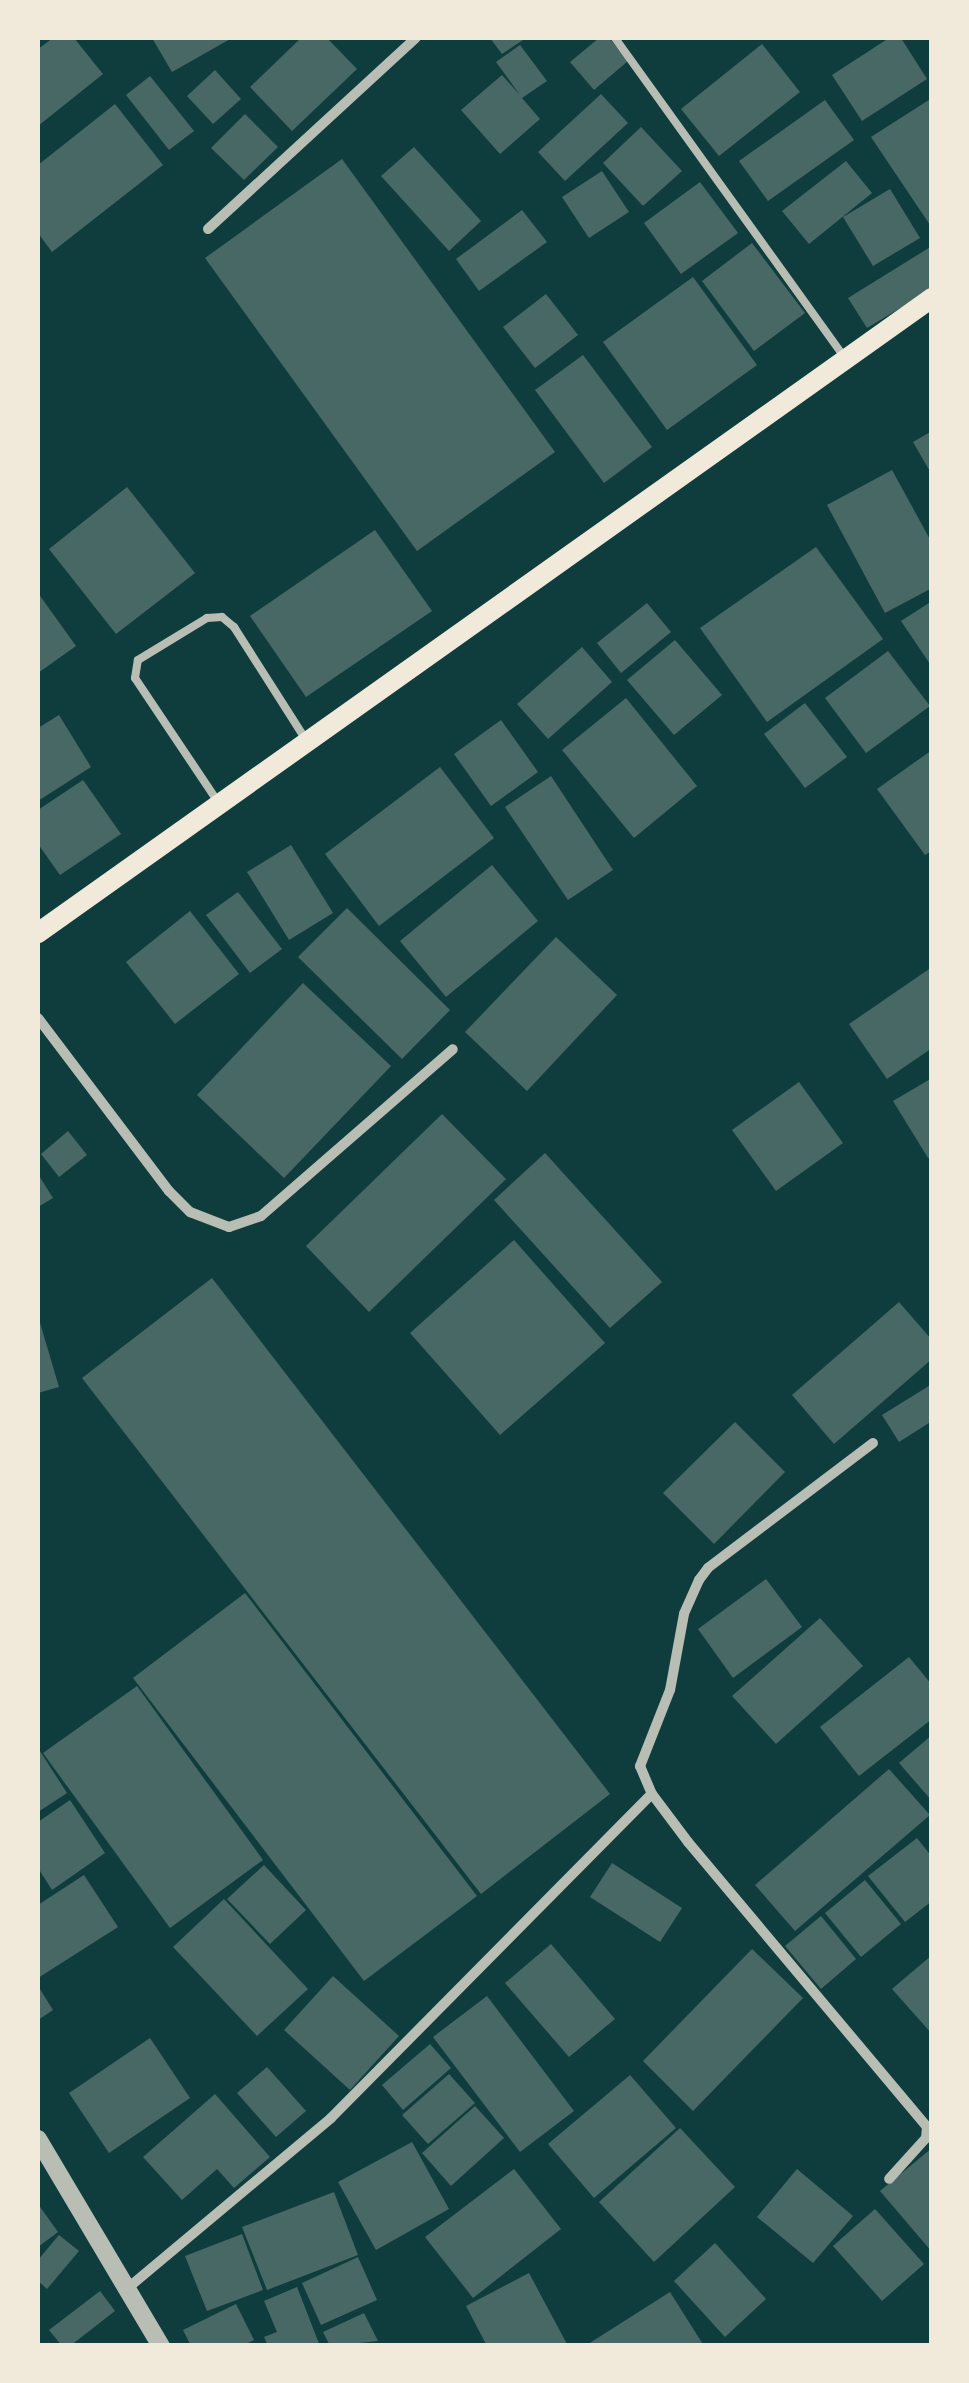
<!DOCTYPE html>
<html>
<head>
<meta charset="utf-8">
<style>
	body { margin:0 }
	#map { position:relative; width:969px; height:2383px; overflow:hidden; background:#0f3d3e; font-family:"Nunito Sans",sans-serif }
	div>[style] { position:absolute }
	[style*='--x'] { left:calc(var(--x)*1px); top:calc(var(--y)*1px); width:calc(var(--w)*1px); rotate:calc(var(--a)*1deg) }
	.building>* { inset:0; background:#486865 }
	.service>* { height:8px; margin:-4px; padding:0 4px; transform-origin:4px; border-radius:4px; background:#b8beb3 }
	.minor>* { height:10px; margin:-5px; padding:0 5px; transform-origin:5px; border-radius:5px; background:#b8beb3 }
	.tertiary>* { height:18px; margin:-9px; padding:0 9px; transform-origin:9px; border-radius:9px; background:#b8beb3 }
	.secondary>* { height:20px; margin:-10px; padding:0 10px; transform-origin:10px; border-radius:10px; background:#f1e9da }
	span { translate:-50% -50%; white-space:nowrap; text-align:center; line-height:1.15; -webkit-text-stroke:9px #f1e9da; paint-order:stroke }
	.frame { position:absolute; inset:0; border:40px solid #f1e9da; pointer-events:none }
</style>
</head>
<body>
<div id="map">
	<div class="building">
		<i style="clip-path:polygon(53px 38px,74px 38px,103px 74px,38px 126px,38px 49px)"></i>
		<i style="clip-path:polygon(152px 38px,232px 38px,172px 72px)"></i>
		<i style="clip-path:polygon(301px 38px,327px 38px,357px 69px,292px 131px,250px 87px)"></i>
		<i style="clip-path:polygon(490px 38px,526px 38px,502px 54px)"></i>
		<i style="clip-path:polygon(599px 38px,609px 38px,628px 61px,594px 90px,570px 62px)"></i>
		<i style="clip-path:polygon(889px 38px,901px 38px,927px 79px,862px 121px,832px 75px)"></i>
		<i style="clip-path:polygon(762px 44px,800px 92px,719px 156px,681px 109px)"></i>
		<i style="clip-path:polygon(520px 45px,547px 81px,522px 98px,540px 119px,500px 154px,461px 110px,502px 75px,520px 95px,496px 62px)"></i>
		<i style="clip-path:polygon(215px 70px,241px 99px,213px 124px,187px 96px)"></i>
		<i style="clip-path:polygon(150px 76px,194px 131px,169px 150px,126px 95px)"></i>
		<i style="clip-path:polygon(601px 94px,628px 123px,565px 181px,538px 152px)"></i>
		<i style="clip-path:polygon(932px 98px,932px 228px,871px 137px)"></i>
		<i style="clip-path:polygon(825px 100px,854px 140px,768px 201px,739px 161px)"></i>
		<i style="clip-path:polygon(115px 104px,163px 165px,52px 252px,38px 233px,38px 165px)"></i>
		<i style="clip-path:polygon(245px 114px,278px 147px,244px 180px,211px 148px)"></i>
		<i style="clip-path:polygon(641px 127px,682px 171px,643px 206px,603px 163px)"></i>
		<i style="clip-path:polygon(414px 147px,481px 221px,449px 251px,381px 176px)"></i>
		<i style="clip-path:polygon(342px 159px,555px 452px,417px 551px,205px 258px)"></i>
		<i style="clip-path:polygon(846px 161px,872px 193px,809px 244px,782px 211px)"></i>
		<i style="clip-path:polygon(602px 171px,629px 212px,589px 238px,562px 197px)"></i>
		<i style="clip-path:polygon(700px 182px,738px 233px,681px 274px,644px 223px)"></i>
		<i style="clip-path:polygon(890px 189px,920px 238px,873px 266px,843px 217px)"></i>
		<i style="clip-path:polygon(522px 210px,547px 242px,479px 291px,456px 259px)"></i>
		<i style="clip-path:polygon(752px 243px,805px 313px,754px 351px,702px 281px)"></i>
		<i style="clip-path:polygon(932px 246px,932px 289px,867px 328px,848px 298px)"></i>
		<i style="clip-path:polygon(693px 277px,757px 365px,667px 430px,603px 342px)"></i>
		<i style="clip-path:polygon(546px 294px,578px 335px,535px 368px,503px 327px)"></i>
		<i style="clip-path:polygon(583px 355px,652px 447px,604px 483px,535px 390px)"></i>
		<i style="clip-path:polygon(932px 431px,932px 475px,913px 442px)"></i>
		<i style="clip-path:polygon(892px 470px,932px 543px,932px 588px,885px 613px,827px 505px)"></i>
		<i style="clip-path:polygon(127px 487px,195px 573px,116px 634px,49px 549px)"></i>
		<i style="clip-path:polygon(375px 530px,432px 611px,306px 697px,250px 616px)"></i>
		<i style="clip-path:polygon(816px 547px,883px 639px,767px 722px,700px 628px)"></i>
		<i style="clip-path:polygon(38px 593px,76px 646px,38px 673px)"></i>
		<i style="clip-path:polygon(932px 601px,932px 667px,901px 621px)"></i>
		<i style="clip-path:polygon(647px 603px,671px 632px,621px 673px,597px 643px)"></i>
		<i style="clip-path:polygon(675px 640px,722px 695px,674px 735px,627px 680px)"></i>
		<i style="clip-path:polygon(582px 647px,612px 682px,548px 739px,517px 704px)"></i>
		<i style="clip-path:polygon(888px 651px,930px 706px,866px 753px,825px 698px)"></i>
		<i style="clip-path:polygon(626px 698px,697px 786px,634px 838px,562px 750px)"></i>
		<i style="clip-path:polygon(805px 703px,847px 757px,805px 788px,764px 734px)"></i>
		<i style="clip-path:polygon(59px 715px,91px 767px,38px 801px,38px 728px)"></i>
		<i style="clip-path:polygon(501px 720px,538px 772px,491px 806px,454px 754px)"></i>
		<i style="clip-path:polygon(932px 750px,932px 851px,925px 855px,877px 789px)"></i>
		<i style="clip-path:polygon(440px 767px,494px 838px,379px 926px,325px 854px)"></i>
		<i style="clip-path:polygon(551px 776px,613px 870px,568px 900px,505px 807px)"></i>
		<i style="clip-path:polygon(83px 780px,121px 834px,60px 875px,38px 844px,38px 810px)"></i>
		<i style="clip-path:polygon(291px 845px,333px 913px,289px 940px,247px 872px)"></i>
		<i style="clip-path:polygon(492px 865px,538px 921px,446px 997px,400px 941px)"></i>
		<i style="clip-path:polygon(238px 892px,282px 949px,250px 973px,206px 915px)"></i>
		<i style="clip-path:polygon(347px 908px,450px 1010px,402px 1059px,298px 957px)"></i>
		<i style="clip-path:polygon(190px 911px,239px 974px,175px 1024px,126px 962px)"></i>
		<i style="clip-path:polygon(556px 937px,617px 995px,527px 1091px,465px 1032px)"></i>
		<i style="clip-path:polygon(932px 967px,932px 1048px,887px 1079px,849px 1024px)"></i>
		<i style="clip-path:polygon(303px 983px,391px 1066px,284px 1178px,197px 1095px)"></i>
		<i style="clip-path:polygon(932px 1078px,932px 1156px,928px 1158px,893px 1101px)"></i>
		<i style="clip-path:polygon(799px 1082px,843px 1143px,776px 1191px,732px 1130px)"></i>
		<i style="clip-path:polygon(442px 1114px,506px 1179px,369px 1312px,306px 1246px)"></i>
		<i style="clip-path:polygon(68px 1131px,87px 1155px,59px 1177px,41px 1154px)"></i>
		<i style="clip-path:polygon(545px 1153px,662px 1282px,610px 1328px,494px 1200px)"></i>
		<i style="clip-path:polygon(38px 1174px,53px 1198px,38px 1207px)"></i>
		<i style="clip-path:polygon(514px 1240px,605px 1343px,500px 1435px,410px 1333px)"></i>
		<i style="clip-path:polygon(212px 1278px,610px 1794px,481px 1894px,82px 1378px)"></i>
		<i style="clip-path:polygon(899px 1302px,932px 1340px,932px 1359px,834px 1444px,792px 1395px)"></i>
		<i style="clip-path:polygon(38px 1316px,59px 1387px,38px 1393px)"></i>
		<i style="clip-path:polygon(932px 1384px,932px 1421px,899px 1442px,882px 1415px)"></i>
		<i style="clip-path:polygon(735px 1422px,785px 1472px,714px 1544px,663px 1493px)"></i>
		<i style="clip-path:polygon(766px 1579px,802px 1627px,733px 1678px,698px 1629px)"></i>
		<i style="clip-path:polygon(245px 1593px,477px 1896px,364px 1981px,133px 1678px)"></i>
		<i style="clip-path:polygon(820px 1618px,863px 1666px,776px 1744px,732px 1696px)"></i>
		<i style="clip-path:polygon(909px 1657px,932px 1685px,932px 1719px,859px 1776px,820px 1727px)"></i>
		<i style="clip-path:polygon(137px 1686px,263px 1860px,170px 1928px,43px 1753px)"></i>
		<i style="clip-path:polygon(932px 1735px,932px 1801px,899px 1763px)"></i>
		<i style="clip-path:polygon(38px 1748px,67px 1793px,38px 1812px)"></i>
		<i style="clip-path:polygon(889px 1769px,930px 1815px,795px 1931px,755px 1885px)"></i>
		<i style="clip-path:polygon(70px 1800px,105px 1853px,52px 1890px,38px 1868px,38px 1822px)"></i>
		<i style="clip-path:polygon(917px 1838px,932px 1857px,932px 1901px,905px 1922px,868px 1876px)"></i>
		<i style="clip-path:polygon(612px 1863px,682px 1908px,660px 1942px,590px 1897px)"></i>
		<i style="clip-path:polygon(264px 1865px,306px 1910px,270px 1944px,227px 1899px)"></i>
		<i style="clip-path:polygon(84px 1875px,118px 1927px,38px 1978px,38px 1905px)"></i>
		<i style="clip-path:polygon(865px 1880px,901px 1924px,861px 1957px,825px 1913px)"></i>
		<i style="clip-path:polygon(224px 1899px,308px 1989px,257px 2036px,173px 1947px)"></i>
		<i style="clip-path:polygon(821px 1916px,856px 1959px,821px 1989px,785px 1946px)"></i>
		<i style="clip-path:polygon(551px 1944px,615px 2019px,569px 2057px,505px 1983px)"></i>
		<i style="clip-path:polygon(752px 1949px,803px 1998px,693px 2111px,643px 2061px)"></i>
		<i style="clip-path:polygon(932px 1955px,932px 2034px,892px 1989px)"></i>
		<i style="clip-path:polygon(333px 1976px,399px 2036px,350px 2090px,284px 2030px)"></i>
		<i style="clip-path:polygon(38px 1986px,53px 2010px,38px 2020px)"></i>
		<i style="clip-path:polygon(487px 1996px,574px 2111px,520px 2152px,433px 2037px)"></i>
		<i style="clip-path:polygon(150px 2038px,190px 2098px,109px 2153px,69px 2093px)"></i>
		<i style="clip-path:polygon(430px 2044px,451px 2068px,403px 2110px,382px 2085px)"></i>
		<i style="clip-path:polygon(267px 2067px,306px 2111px,276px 2137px,237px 2093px)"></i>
		<i style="clip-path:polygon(449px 2074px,475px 2103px,428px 2144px,402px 2115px)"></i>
		<i style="clip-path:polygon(630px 2075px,676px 2128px,594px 2198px,548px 2144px)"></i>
		<i style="clip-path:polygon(215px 2094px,270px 2157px,234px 2188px,217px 2169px,182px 2200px,143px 2157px)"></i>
		<i style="clip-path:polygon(475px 2106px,504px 2138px,451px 2186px,422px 2153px)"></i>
		<i style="clip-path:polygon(680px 2128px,735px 2187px,654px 2262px,599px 2202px)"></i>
		<i style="clip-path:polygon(412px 2142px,449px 2209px,376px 2250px,338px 2182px)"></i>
		<i style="clip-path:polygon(932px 2148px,932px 2252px,880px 2191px)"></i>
		<i style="clip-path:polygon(514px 2169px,561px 2229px,473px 2298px,425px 2237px)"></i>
		<i style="clip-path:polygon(797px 2169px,853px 2216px,813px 2263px,757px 2217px)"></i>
		<i style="clip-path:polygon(334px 2192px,358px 2255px,267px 2290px,242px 2227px)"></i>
		<i style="clip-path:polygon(38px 2204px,58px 2232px,38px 2247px)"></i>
		<i style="clip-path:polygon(875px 2209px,924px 2264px,882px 2301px,833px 2246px)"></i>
		<i style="clip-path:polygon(242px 2234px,263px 2290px,207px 2311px,185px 2256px)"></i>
		<i style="clip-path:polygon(59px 2235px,79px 2251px,47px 2289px,38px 2281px,38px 2260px)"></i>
		<i style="clip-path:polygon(715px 2243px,766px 2299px,725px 2337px,674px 2281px)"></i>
		<i style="clip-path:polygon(358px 2257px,377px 2300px,321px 2325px,302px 2283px)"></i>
		<i style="clip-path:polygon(529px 2273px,568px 2346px,487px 2346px,466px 2306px)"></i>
		<i style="clip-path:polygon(297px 2287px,320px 2346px,268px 2346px,264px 2337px,277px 2332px,264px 2301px)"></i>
		<i style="clip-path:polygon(100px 2291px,115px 2311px,70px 2346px,62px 2346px,49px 2330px)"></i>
		<i style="clip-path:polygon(670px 2292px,704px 2346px,585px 2346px)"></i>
		<i style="clip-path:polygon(236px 2304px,254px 2340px,242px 2346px,191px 2346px,183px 2330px)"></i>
		<i style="clip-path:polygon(364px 2313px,378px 2341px,330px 2346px,323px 2332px)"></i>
	</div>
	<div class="service">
		<i style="--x:615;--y:38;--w:394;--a:54.3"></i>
		<i style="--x:218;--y:802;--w:149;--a:-123.8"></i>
		<i style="--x:135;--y:678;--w:18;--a:-81"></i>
		<i style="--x:138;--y:660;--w:81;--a:-31.3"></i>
		<i style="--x:207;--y:618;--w:15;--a:-4"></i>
		<i style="--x:222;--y:617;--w:16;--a:40"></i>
		<i style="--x:234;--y:627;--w:134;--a:57.5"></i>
	</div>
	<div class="minor">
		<i style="--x:208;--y:229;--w:282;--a:-42.6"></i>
		<i style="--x:38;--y:1018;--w:217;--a:52.9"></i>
		<i style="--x:169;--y:1191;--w:30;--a:45"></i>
		<i style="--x:190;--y:1212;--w:42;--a:21"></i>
		<i style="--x:229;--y:1227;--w:34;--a:-19"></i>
		<i style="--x:261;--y:1216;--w:254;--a:-41"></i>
		<i style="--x:873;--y:1443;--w:207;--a:142.9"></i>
		<i style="--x:708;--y:1568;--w:15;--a:127"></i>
		<i style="--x:699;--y:1580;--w:37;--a:114"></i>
		<i style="--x:684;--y:1614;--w:77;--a:100.4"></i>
		<i style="--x:670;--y:1690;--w:82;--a:111.5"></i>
		<i style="--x:640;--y:1766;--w:30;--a:67"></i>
		<i style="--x:652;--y:1794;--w:60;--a:53.1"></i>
		<i style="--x:688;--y:1842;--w:372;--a:50"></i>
		<i style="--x:927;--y:2127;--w:11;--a:95"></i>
		<i style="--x:926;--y:2138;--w:55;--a:132.1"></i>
		<i style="--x:129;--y:2287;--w:263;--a:-39.9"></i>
		<i style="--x:331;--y:2118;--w:456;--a:-45.3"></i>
	</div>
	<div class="tertiary">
		<i style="--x:38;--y:2139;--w:241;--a:59.3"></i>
	</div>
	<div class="secondary">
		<i style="--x:38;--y:933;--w:1097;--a:-35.39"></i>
	</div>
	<div class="frame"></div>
</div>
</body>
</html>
